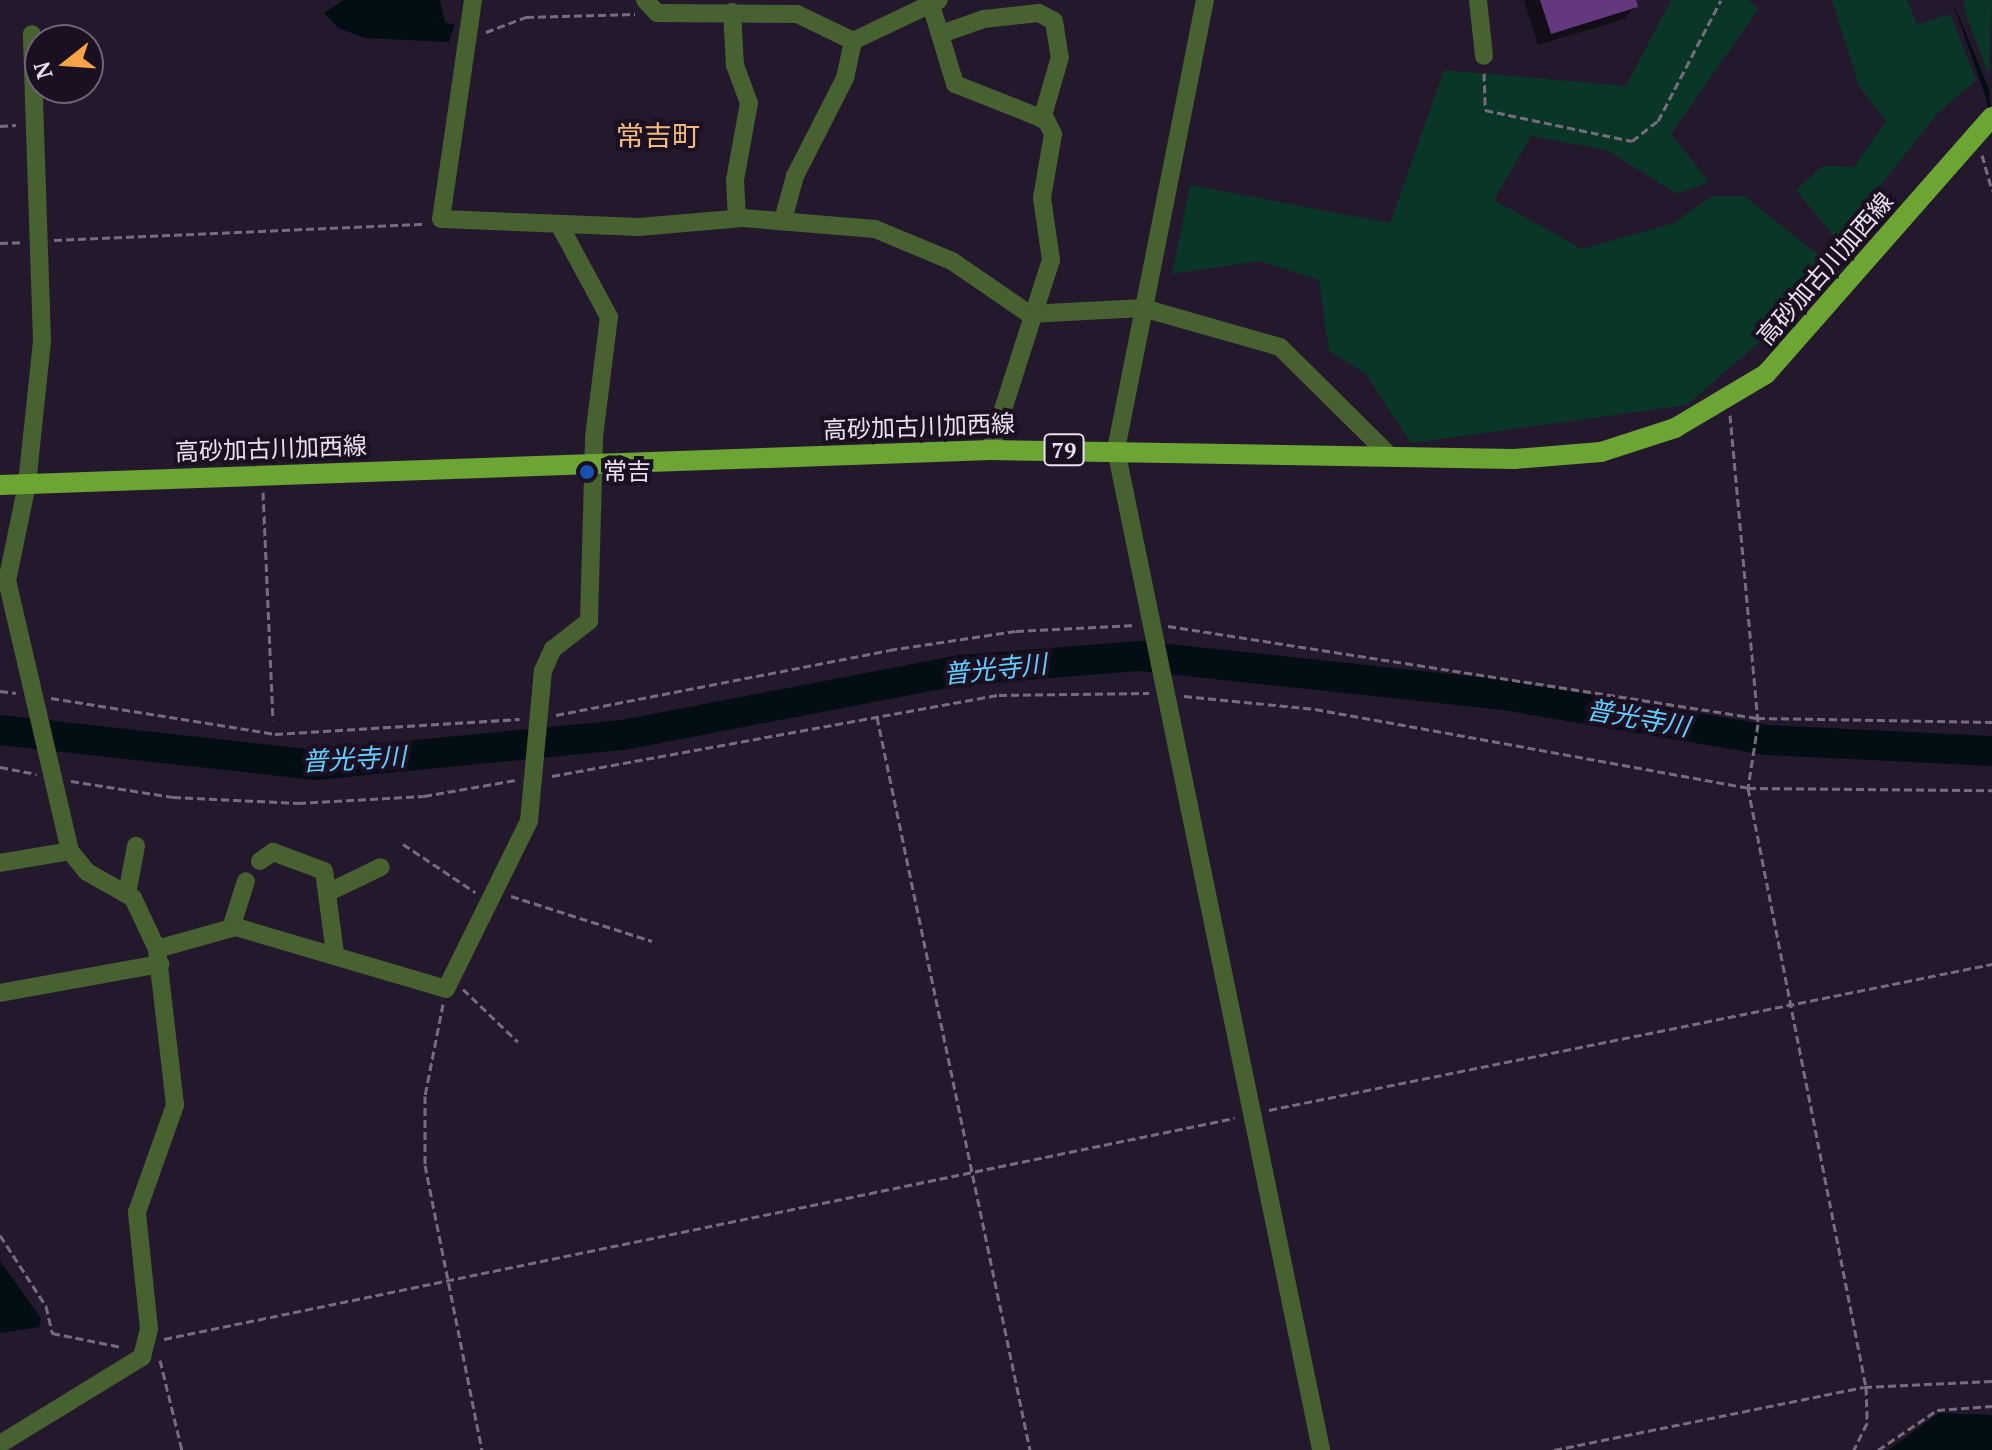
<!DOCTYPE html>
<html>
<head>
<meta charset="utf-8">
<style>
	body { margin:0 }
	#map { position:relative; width:1992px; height:1450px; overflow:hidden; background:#24192c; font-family:"PT Serif","Noto Sans JP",serif }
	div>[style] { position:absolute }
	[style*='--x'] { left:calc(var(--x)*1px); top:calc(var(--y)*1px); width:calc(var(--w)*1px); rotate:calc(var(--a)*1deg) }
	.green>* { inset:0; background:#093626 }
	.water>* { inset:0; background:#020d14 }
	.shadow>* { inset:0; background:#0007 }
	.river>* { height:30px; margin:-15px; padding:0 15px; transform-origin:15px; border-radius:15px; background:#020d14 }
	.building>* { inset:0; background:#64387f }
	.path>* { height:3px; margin-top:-1.5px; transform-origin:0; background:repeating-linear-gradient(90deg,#766c7d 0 8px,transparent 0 12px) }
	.minor>* { height:18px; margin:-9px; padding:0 9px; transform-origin:9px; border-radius:9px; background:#476130 }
	.major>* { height:20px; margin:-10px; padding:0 10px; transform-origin:10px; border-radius:10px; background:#6da535 }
	.dots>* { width:22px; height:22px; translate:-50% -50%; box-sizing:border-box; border:4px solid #1b1022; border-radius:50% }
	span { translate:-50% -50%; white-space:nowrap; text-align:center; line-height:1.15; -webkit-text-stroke:8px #1b1022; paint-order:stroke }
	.shield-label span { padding:2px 6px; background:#1b1022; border:2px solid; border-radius:6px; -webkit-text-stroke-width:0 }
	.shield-label { font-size:22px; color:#e8e0ee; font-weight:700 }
	.street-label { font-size:24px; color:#e8e0ee }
	.poi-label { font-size:24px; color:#e8e0ee }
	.left { translate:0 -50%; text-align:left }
	.water-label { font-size:26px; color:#62cdff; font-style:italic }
	.quarter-label { font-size:28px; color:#f3b97f }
	.north { position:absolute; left:24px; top:24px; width:80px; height:80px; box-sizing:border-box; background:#1b1022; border:2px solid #6d6374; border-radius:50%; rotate:253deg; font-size:22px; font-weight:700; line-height:32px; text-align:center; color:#e8e0ee }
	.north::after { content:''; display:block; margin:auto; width:28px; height:36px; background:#f5a346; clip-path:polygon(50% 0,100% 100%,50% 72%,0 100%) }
</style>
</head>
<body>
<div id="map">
	<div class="green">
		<i style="clip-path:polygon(1671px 0,1748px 0,1759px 8px,1671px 134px,1709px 182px,1677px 194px,1607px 150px,1531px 136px,1494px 200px,1582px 249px,1674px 223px,1712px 196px,1744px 196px,1840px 272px,1687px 405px,1411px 443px,1366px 374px,1329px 351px,1319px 280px,1259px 261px,1172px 274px,1190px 185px,1390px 223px,1444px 70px,1626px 86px)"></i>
		<i style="clip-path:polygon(1832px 0,1907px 0,1917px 25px,1950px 14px,1976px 80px,1938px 113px,1837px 240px,1796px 190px,1823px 166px,1854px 167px,1886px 121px,1859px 86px)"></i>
		<i style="clip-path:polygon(1963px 0,1992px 0,1989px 76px,1965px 12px)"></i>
	</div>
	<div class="water">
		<i style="clip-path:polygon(344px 0,440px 0,445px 23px,455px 24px,449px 42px,365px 38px,338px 28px,324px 13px)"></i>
		<i style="clip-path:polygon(1952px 0,1989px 89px,1992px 123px,1985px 95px)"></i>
		<i style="clip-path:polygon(0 1261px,41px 1318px,39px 1327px,0 1333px)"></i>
		<i style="clip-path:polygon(1939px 1413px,1992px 1415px,1992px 1450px,1888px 1450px)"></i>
	</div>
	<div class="shadow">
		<i style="clip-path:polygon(1524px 0,1634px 0,1636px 6px,1624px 19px,1538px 45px)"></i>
	</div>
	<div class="river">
		<i style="--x:0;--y:730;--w:317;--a:6.3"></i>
		<i style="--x:315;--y:765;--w:309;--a:-5.6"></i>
		<i style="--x:623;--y:735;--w:344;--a:-10.9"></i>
		<i style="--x:961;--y:670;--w:180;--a:-4.5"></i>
		<i style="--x:1140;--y:656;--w:360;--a:6.1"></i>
		<i style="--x:1498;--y:694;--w:273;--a:9.7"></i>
		<i style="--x:1767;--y:740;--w:225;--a:2.8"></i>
	</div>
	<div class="building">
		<i style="clip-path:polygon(1540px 0,1636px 0,1638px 7px,1551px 34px)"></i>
	</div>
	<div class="path">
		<i style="--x:486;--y:32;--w:43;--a:-20.6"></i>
		<i style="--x:526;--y:17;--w:109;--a:-1.6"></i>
		<i style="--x:1484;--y:73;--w:37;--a:88"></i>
		<i style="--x:1485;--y:110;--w:150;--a:11.9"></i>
		<i style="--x:1632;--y:141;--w:33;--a:-38"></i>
		<i style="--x:1658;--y:121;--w:136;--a:-62.5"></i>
		<i style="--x:0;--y:126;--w:16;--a:-4"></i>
		<i style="--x:1982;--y:155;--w:37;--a:74"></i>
		<i style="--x:54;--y:240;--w:372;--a:-2.5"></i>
		<i style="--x:0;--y:243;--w:23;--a:-2"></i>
		<i style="--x:1730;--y:415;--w:310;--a:84.8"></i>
		<i style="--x:1758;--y:724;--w:65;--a:98.9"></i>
		<i style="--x:1748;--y:788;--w:611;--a:78.86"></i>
		<i style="--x:1866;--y:1387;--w:36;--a:88"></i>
		<i style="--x:1867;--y:1423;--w:30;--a:116"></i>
		<i style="--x:263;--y:492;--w:228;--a:87.5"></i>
		<i style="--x:1168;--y:626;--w:596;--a:8.88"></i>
		<i style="--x:1757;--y:718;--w:235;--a:1"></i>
		<i style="--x:0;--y:691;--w:16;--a:7"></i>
		<i style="--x:1184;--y:696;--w:132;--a:5.7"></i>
		<i style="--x:1315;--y:709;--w:440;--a:10.3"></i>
		<i style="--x:1748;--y:788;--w:244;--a:0.5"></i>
		<i style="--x:51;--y:698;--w:227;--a:9.1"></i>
		<i style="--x:275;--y:734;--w:245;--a:-3.5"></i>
		<i style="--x:556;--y:715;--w:339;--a:-11"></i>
		<i style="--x:889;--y:650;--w:128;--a:-8.5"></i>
		<i style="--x:1016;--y:631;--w:120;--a:-2.9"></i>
		<i style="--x:877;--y:717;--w:749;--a:78.21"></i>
		<i style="--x:0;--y:767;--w:37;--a:11"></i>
		<i style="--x:552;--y:776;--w:454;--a:-10.3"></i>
		<i style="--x:999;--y:695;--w:150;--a:-0.8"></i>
		<i style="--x:71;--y:781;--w:103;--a:8.9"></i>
		<i style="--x:173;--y:797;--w:125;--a:2.7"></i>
		<i style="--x:298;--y:803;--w:126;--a:-3.2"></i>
		<i style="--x:424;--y:796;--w:93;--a:-9.9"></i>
		<i style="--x:403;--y:844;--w:87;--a:33.7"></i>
		<i style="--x:511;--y:896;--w:148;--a:17.7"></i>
		<i style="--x:463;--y:989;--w:76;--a:43.9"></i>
		<i style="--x:443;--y:1004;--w:94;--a:101.1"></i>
		<i style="--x:425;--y:1096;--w:69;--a:90"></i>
		<i style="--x:425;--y:1165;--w:291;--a:78.7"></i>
		<i style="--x:1269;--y:1110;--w:738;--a:-11.42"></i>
		<i style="--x:0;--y:1235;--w:85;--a:57.1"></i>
		<i style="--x:46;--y:1306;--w:28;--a:77"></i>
		<i style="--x:52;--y:1333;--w:71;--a:11.3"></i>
		<i style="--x:164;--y:1339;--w:1093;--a:-11.67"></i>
		<i style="--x:160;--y:1360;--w:93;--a:76.3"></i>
		<i style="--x:1554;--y:1450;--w:316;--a:-11.5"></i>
		<i style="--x:1864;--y:1387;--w:128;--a:-2.7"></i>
		<i style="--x:1878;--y:1450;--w:71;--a:-34.1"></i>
		<i style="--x:1937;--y:1410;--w:55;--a:-4.2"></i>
	</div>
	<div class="minor">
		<i style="--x:473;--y:0;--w:221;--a:98.3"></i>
		<i style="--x:441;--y:219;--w:198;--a:2.3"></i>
		<i style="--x:639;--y:227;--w:104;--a:-4.9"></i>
		<i style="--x:743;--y:218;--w:132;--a:4.8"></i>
		<i style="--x:875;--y:229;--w:83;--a:22.6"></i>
		<i style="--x:952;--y:261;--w:93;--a:34.5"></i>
		<i style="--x:1029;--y:314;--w:114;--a:-3"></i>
		<i style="--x:1143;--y:308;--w:142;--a:15.9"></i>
		<i style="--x:1280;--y:347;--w:149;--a:44.7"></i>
		<i style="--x:645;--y:0;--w:18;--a:47"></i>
		<i style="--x:657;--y:13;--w:140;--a:0.4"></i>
		<i style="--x:797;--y:14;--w:62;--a:25.7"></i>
		<i style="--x:853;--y:41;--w:38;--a:102"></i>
		<i style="--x:845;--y:78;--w:110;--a:117"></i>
		<i style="--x:795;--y:176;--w:46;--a:105.3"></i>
		<i style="--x:1205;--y:0;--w:459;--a:101.2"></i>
		<i style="--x:1116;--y:450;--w:1021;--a:78.41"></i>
		<i style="--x:1478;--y:0;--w:56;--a:83.9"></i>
		<i style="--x:931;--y:5;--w:83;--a:73.1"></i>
		<i style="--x:955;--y:84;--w:98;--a:21.6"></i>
		<i style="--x:1046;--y:120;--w:16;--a:63"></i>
		<i style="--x:1053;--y:134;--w:65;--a:99.8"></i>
		<i style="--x:1042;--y:198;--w:63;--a:81.7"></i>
		<i style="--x:1051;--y:260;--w:200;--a:107.8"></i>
		<i style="--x:732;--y:12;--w:53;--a:86.8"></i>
		<i style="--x:735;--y:65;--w:40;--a:69.8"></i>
		<i style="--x:749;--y:103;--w:78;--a:100.3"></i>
		<i style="--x:735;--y:180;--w:38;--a:87"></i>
		<i style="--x:941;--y:34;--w:46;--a:-19.2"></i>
		<i style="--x:984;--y:19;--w:55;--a:-6.2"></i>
		<i style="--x:1039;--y:13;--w:17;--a:28"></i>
		<i style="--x:1054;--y:21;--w:36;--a:81"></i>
		<i style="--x:1060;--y:57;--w:65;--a:106.2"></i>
		<i style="--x:853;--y:41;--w:95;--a:-25.5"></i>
		<i style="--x:260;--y:861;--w:16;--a:-35"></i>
		<i style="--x:273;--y:852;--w:54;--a:20.4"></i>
		<i style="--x:324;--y:871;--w:83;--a:82.4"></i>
		<i style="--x:0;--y:863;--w:71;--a:-9.7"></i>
		<i style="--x:331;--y:891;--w:55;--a:-25.6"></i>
		<i style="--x:127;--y:894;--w:49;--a:-79.4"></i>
		<i style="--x:231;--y:928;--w:49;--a:-72.3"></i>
		<i style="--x:157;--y:949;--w:82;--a:-15.6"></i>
		<i style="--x:236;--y:927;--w:219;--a:16.4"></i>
		<i style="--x:446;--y:989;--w:187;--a:-63.7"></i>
		<i style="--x:529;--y:821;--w:151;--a:-84.7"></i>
		<i style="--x:543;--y:671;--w:24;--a:-66"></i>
		<i style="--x:553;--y:649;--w:46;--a:-37.9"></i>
		<i style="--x:589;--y:621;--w:184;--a:-88.4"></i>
		<i style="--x:594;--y:437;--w:121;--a:-82.9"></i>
		<i style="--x:609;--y:317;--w:103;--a:-118.3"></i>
		<i style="--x:0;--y:993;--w:163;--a:-10.3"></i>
		<i style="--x:0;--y:1444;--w:167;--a:-31.5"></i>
		<i style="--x:142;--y:1357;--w:29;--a:-76"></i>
		<i style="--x:149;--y:1329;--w:118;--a:-95.9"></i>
		<i style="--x:137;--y:1212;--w:114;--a:-70.4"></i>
		<i style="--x:175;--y:1105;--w:157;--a:-96.6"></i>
		<i style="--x:157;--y:949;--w:56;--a:-115.2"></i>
		<i style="--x:133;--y:898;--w:53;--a:-150.5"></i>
		<i style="--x:87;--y:872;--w:27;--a:-129"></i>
		<i style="--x:70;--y:851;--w:277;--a:-103.1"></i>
		<i style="--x:7;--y:581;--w:99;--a:-78.3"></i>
		<i style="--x:27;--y:484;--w:144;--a:-84"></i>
		<i style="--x:42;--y:341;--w:307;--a:-91.9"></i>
	</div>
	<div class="major">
		<i style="--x:0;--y:485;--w:991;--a:-2.02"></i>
		<i style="--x:990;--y:450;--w:524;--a:0.98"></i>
		<i style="--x:1514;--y:459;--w:87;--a:-4.6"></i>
		<i style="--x:1601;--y:452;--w:78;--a:-18"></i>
		<i style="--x:1675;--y:428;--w:106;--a:-30.7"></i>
		<i style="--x:1766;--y:374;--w:342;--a:-48.7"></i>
	</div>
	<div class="dots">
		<i style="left:587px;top:472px;background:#1a4fb4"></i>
	</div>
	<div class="shield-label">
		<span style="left:1064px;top:450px">79</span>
	</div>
	<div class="street-label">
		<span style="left:1825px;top:269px;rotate:-49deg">高砂加古川加西線</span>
		<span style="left:919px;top:427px;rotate:-2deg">高砂加古川加西線</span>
		<span style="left:271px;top:449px;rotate:-2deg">高砂加古川加西線</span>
	</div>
	<div class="poi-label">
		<span class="left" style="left:603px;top:472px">常吉</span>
	</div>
	<div class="water-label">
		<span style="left:995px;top:669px;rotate:-6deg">普光寺川</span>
		<span style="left:1638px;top:718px;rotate:10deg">普光寺川</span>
		<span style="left:354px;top:759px;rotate:-3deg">普光寺川</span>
	</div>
	<div class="quarter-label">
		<span style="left:658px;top:136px">常吉町</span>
	</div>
	<div class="north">N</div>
</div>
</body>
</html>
